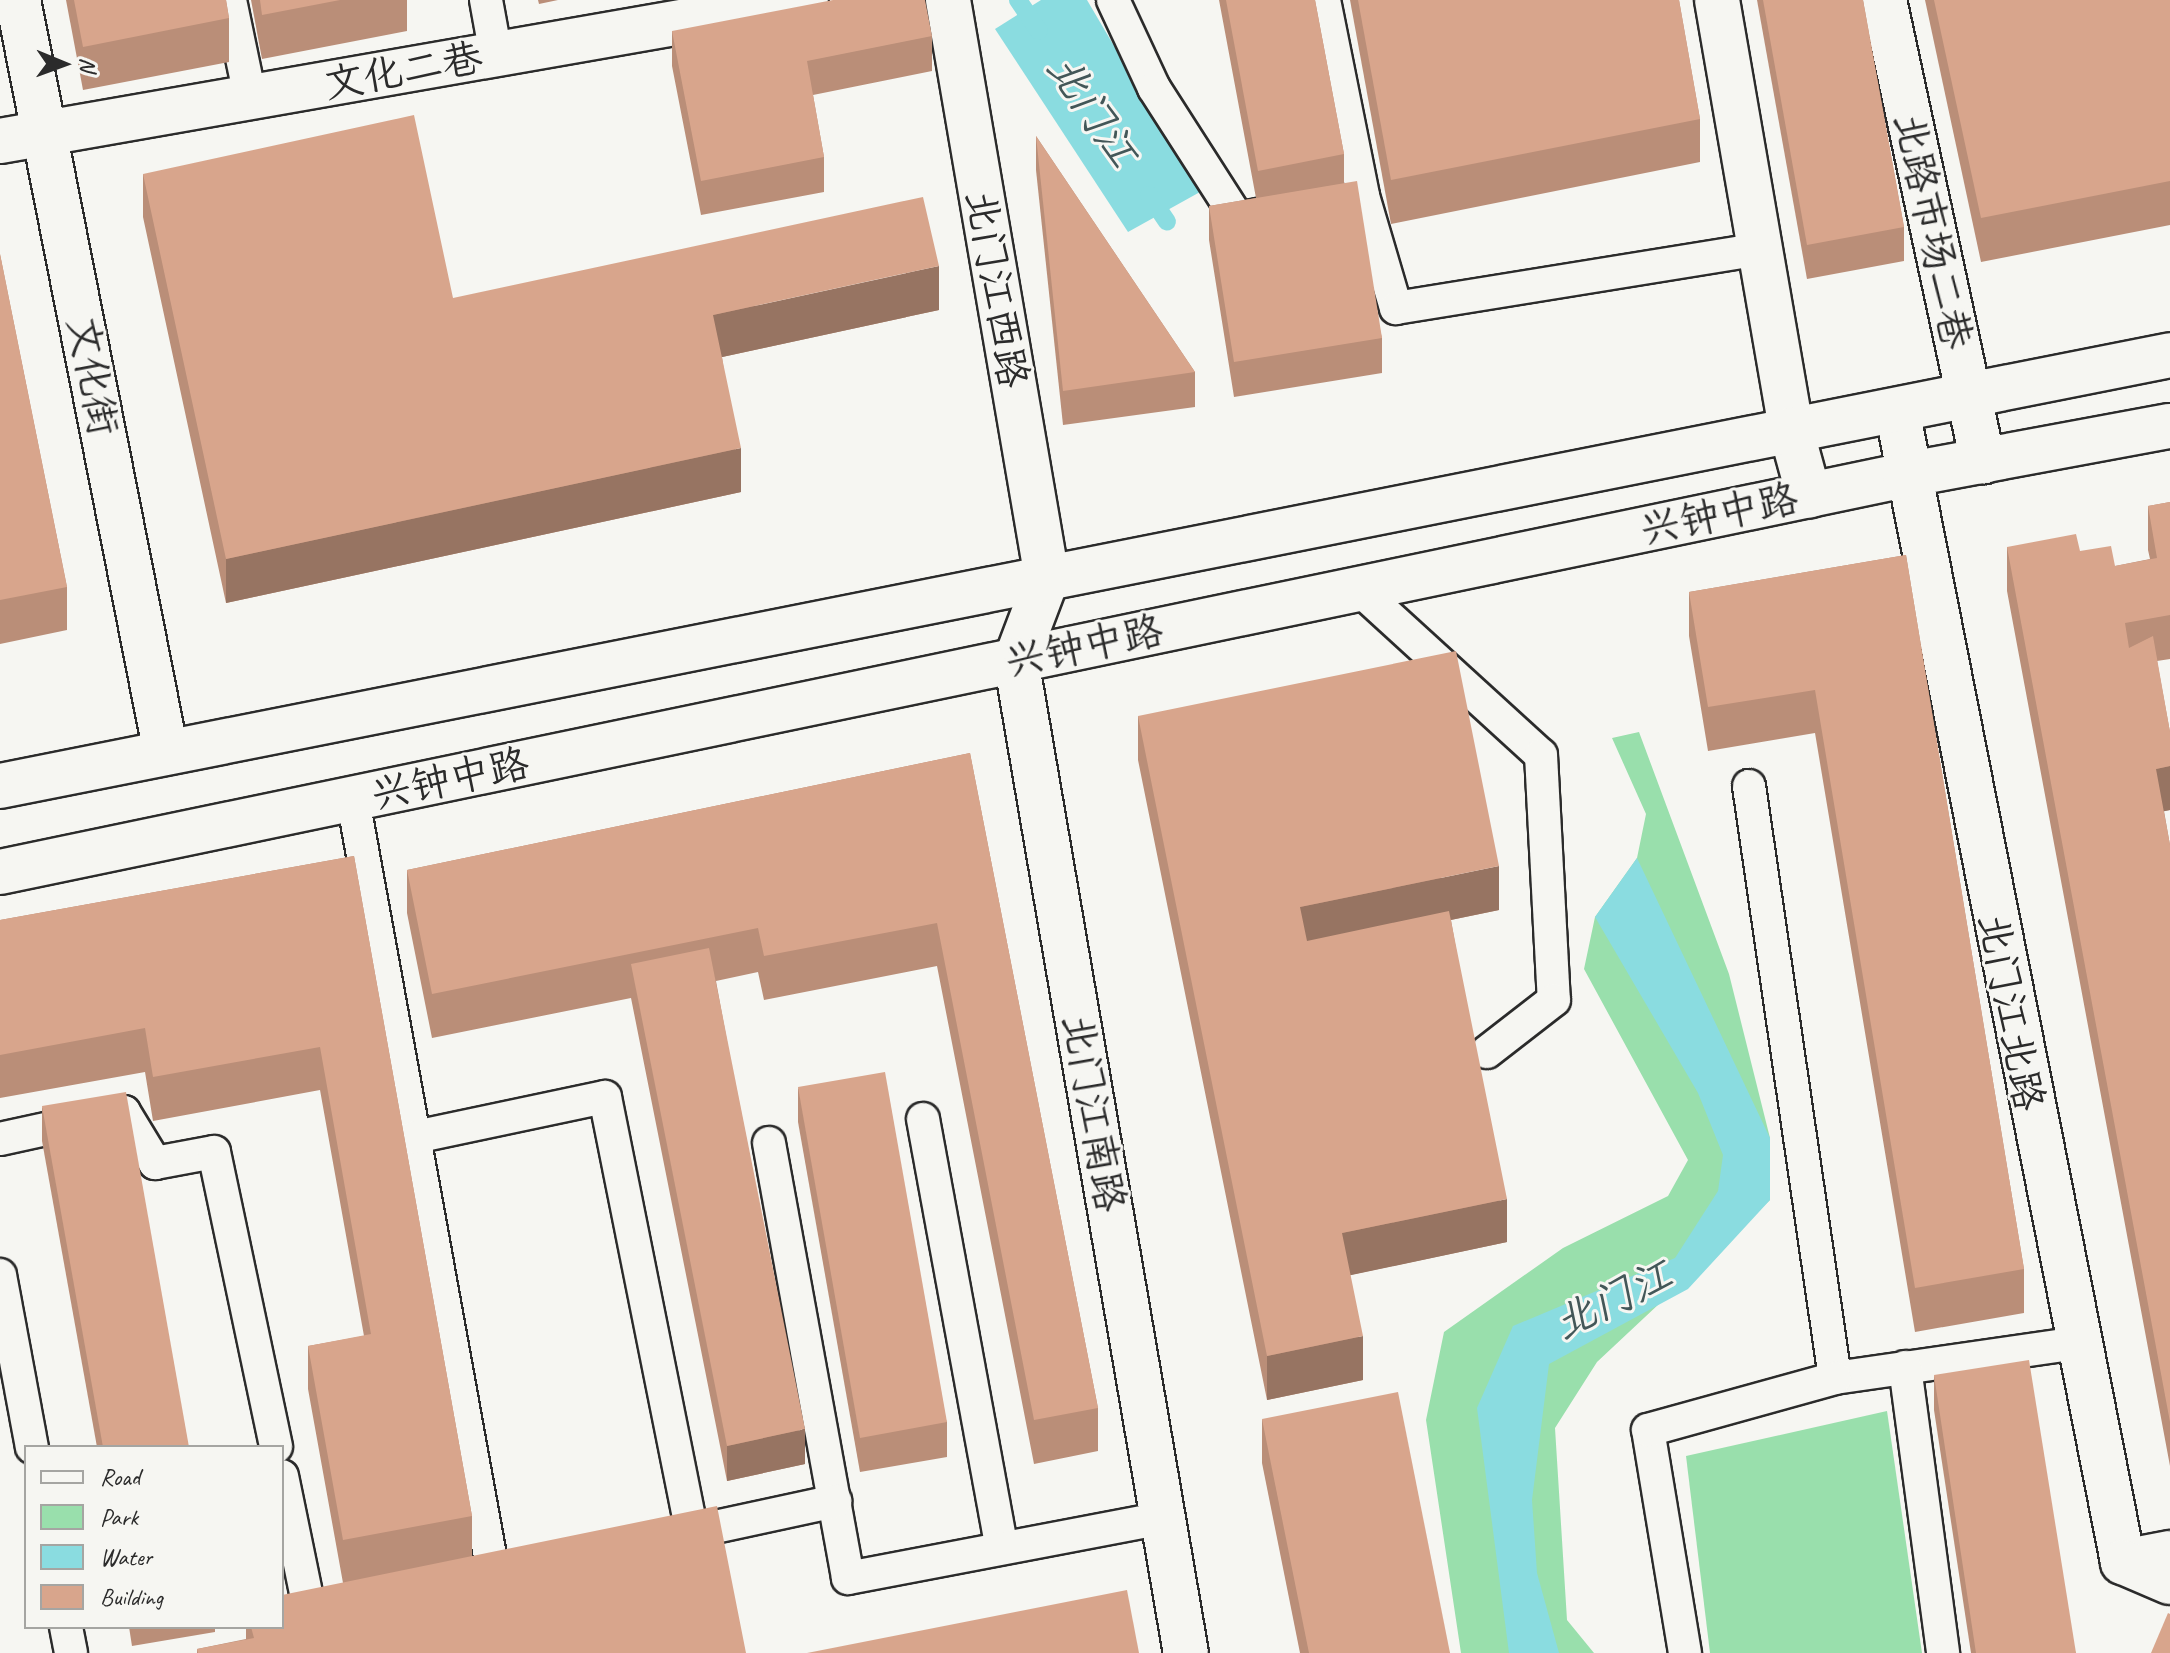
<!DOCTYPE html>
<html>
<head>
<meta charset="utf-8">
<style>
	body { margin:0 }
	#map { position:relative; width:2170px; height:1653px; overflow:hidden; background:#f6f6f2; font-family:Caveat,"LXGW WenKai TC",sans-serif }
	div>[style] { position:absolute }
	[style*='--x'] { left:calc(var(--x)*1px); top:calc(var(--y)*1px); width:calc(var(--w)*1px); rotate:calc(var(--a)*1deg) }
	.green>* { inset:0; background:#99dfac }
	.water>* { inset:0; background:#8adce0 }
	.stream>* { height:18px; margin:-9px; padding:0 9px; transform-origin:9px; border-radius:9px; background:#8adce0 }
	.roads { filter:drop-shadow(2px 0 #2b2b2b) drop-shadow(-2px 0 #2b2b2b) drop-shadow(0 2px #2b2b2b) drop-shadow(0 -2px #2b2b2b) }
	.lane>* { height:32px; margin:-16px; padding:0 16px; transform-origin:16px; border-radius:16px; background:#f6f6f2 }
	.street>* { height:44px; margin:-22px; padding:0 22px; transform-origin:22px; border-radius:22px; background:#f6f6f2 }
	.secondary>* { height:44px; margin:-22px; padding:0 22px; transform-origin:22px; border-radius:22px; background:#f6f6f2 }
	.wall>* { inset:0; background:#ba8e78 }
	.shaded-wall>* { inset:0; background:#977462 }
	.building>* { inset:0; background:#d8a58c }
	span { translate:-50% -50%; white-space:nowrap; text-align:center; line-height:1.15; -webkit-text-stroke:6px #f6f6f2; paint-order:stroke }
	.street-label { font-size:40px; color:#2b2b2b }
	.water-label { font-size:42px; color:#435758; font-style:italic }
	.legend { position:absolute; left:24px; top:1445px; width:260px; height:184px; box-sizing:border-box; background:#f6f6f2; border:2px solid #a5a5a2; margin:0; padding:10px 14px; list-style:none; font-size:24px; color:#2b2b2b }
	.legend li { display:flex; align-items:center; gap:16px; height:40px }
	.legend b { width:40px; border:2px solid #a5a5a2 }
	.north { position:absolute; left:24px; top:24px; width:80px; height:80px; -webkit-text-stroke:6px #f6f6f2; paint-order:stroke; rotate:91deg; font-size:22px; font-weight:700; line-height:32px; text-align:center; color:#2b2b2b }
	.north::after { content:''; display:block; margin:auto; width:28px; height:36px; background:#2b2b2b; clip-path:polygon(50% 0,100% 100%,50% 72%,0 100%) }
</style>
</head>
<body>
<div id="map">
	<div class="green">
		<i style="clip-path:polygon(1639px 732px,1729px 974px,1770px 1138px,1770px 1200px,1597px 1362px,1555px 1428px,1567px 1620px,1594px 1653px,1461px 1653px,1426px 1420px,1444px 1332px,1563px 1248px,1668px 1196px,1688px 1160px,1584px 969px,1595px 917px,1637px 858px,1646px 814px,1612px 738px)"></i>
		<i style="clip-path:polygon(1887px 1411px,1922px 1653px,1710px 1653px,1686px 1456px)"></i>
	</div>
	<div class="water">
		<i style="clip-path:polygon(1041px 0,1087px 0,1200px 192px,1128px 232px,995px 29px)"></i>
		<i style="clip-path:polygon(1637px 858px,1770px 1138px,1770px 1200px,1688px 1289px,1549px 1364px,1532px 1500px,1537px 1573px,1559px 1653px,1509px 1653px,1477px 1408px,1513px 1326px,1675px 1258px,1718px 1191px,1723px 1155px,1698px 1093px,1595px 917px)"></i>
	</div>
	<div class="stream">
		<i style="--x:1018;--y:0;--w:37;--a:56"></i>
		<i style="--x:1149;--y:195;--w:32;--a:56"></i>
	</div>
	<div class="roads">
		<div class="lane">
			<i style="--x:230;--y:0;--w:99;--a:78.3"></i>
			<i style="--x:486;--y:0;--w:56;--a:79.7"></i>
			<i style="--x:1113;--y:0;--w:97;--a:65"></i>
			<i style="--x:1154;--y:88;--w:156;--a:57.3"></i>
			<i style="--x:1238;--y:219;--w:25;--a:-12"></i>
			<i style="--x:1324;--y:0;--w:200;--a:78.7"></i>
			<i style="--x:1363;--y:196;--w:117;--a:73.6"></i>
			<i style="--x:1396;--y:308;--w:369;--a:-9.2"></i>
			<i style="--x:1359;--y:589;--w:246;--a:42.4"></i>
			<i style="--x:1541;--y:755;--w:245;--a:87"></i>
			<i style="--x:1554;--y:1000;--w:85;--a:142.2"></i>
			<i style="--x:1749;--y:786;--w:598;--a:81.73"></i>
			<i style="--x:1835;--y:1378;--w:245;--a:-8.2"></i>
			<i style="--x:353;--y:800;--w:786;--a:79.73"></i>
			<i style="--x:923;--y:1119;--w:436;--a:79.6"></i>
			<i style="--x:415;--y:1137;--w:194;--a:-11.9"></i>
			<i style="--x:605;--y:1097;--w:444;--a:78.7"></i>
			<i style="--x:0;--y:1139;--w:127;--a:-12.3"></i>
			<i style="--x:124;--y:1112;--w:60;--a:58.7"></i>
			<i style="--x:155;--y:1163;--w:60;--a:-10.6"></i>
			<i style="--x:214;--y:1152;--w:301;--a:78.1"></i>
			<i style="--x:769;--y:1143;--w:442;--a:79.7"></i>
			<i style="--x:848;--y:1578;--w:322;--a:-10.8"></i>
			<i style="--x:0;--y:1275;--w:175;--a:79.5"></i>
			<i style="--x:1905;--y:1367;--w:289;--a:82.4"></i>
			<i style="--x:282;--y:1476;--w:139;--a:78.4"></i>
			<i style="--x:310;--y:1612;--w:21;--a:-11"></i>
			<i style="--x:678;--y:1535;--w:161;--a:-12.2"></i>
			<i style="--x:66;--y:1627;--w:26;--a:79"></i>
			<i style="--x:1685;--y:1653;--w:226;--a:-99.4"></i>
			<i style="--x:1648;--y:1430;--w:194;--a:-15.5"></i>
		</div>
		<div class="street">
			<i style="--x:948;--y:0;--w:586;--a:80.28"></i>
			<i style="--x:1717;--y:0;--w:436;--a:80.2"></i>
			<i style="--x:1791;--y:430;--w:68;--a:74.7"></i>
			<i style="--x:1884;--y:0;--w:472;--a:77.9"></i>
			<i style="--x:0;--y:141;--w:818;--a:-9.92"></i>
			<i style="--x:2123;--y:1562;--w:48;--a:-10.8"></i>
		</div>
		<div class="secondary">
			<i style="--x:18;--y:0;--w:767;--a:78.88"></i>
			<i style="--x:1897;--y:410;--w:1174;--a:78.9"></i>
			<i style="--x:2123;--y:1562;--w:51;--a:23.1"></i>
			<i style="--x:1047;--y:578;--w:88;--a:110.7"></i>
			<i style="--x:1016;--y:660;--w:1007;--a:80.29"></i>
			<i style="--x:0;--y:786;--w:2212;--a:-11.23"></i>
			<i style="--x:0;--y:872;--w:1946;--a:-11.77"></i>
			<i style="--x:1905;--y:475;--w:269;--a:-10.5"></i>
		</div>
	</div>
	<div class="wall">
		<i style="clip-path:polygon(66px 0,226px 0,229px 18px,229px 62px,83px 90px)"></i>
		<i style="clip-path:polygon(251px 0,407px 0,407px 31px,262px 59px)"></i>
		<i style="clip-path:polygon(538px 0,558px 0,539px 4px)"></i>
		<i style="clip-path:polygon(1219px 0,1315px 0,1344px 154px,1344px 184px,1382px 338px,1382px 373px,1234px 397px,1209px 240px,1209px 206px,1256px 198px)"></i>
		<i style="clip-path:polygon(1350px 0,1679px 0,1700px 119px,1700px 162px,1391px 224px)"></i>
		<i style="clip-path:polygon(1757px 0,1863px 0,1904px 227px,1904px 261px,1807px 279px)"></i>
		<i style="clip-path:polygon(1925px 0,2170px 0,2170px 225px,1981px 262px)"></i>
		<i style="clip-path:polygon(672px 31px,932px 36px,932px 71px,813px 95px,824px 157px,824px 192px,701px 215px,672px 66px)"></i>
		<i style="clip-path:polygon(1036px 136px,1195px 372px,1195px 407px,1063px 425px,1036px 170px)"></i>
		<i style="clip-path:polygon(143px 174px,453px 298px,939px 310px,722px 357px,741px 492px,226px 603px,143px 217px)"></i>
		<i style="clip-path:polygon(0 254px,67px 587px,67px 630px,0 644px)"></i>
		<i style="clip-path:polygon(2170px 502px,2170px 659px,2157px 661px,2170px 732px,2170px 810px,2164px 811px,2170px 845px,2170px 1466px,2007px 591px,2007px 547px,2080px 551px,2115px 566px,2150px 559px,2148px 550px,2148px 506px)"></i>
		<i style="clip-path:polygon(1906px 555px,2024px 1269px,2024px 1313px,1915px 1332px,1815px 733px,1708px 751px,1689px 636px,1689px 592px)"></i>
		<i style="clip-path:polygon(1138px 716px,1499px 910px,1451px 920px,1507px 1242px,1350px 1275px,1363px 1380px,1267px 1400px,1138px 760px)"></i>
		<i style="clip-path:polygon(970px 753px,1098px 1408px,1098px 1451px,1034px 1464px,937px 966px,764px 1000px,758px 972px,716px 981px,805px 1464px,727px 1481px,631px 998px,432px 1038px,407px 913px,407px 870px)"></i>
		<i style="clip-path:polygon(354px 856px,472px 1516px,472px 1556px,746px 1653px,197px 1653px,197px 1649px,246px 1639px,246px 1627px,282px 1627px,343px 1583px,308px 1389px,308px 1346px,364px 1336px,320px 1090px,153px 1121px,145px 1072px,0 1098px,0 920px)"></i>
		<i style="clip-path:polygon(798px 1087px,947px 1422px,947px 1457px,860px 1472px,798px 1122px)"></i>
		<i style="clip-path:polygon(42px 1106px,189px 1447px,97px 1447px,42px 1141px)"></i>
		<i style="clip-path:polygon(1934px 1375px,2076px 1653px,1971px 1653px,1934px 1410px)"></i>
		<i style="clip-path:polygon(1262px 1419px,1450px 1653px,1300px 1653px,1262px 1463px)"></i>
		<i style="clip-path:polygon(129px 1627px,215px 1627px,215px 1632px,132px 1646px)"></i>
	</div>
	<div class="shaded-wall">
		<i style="clip-path:polygon(939px 266px,939px 310px,713px 359px,713px 315px)"></i>
		<i style="clip-path:polygon(741px 448px,741px 492px,226px 603px,226px 559px)"></i>
		<i style="clip-path:polygon(2170px 766px,2170px 810px,2156px 813px,2156px 769px)"></i>
		<i style="clip-path:polygon(1499px 866px,1499px 910px,1300px 951px,1300px 907px)"></i>
		<i style="clip-path:polygon(1507px 1199px,1507px 1242px,1342px 1277px,1342px 1233px)"></i>
		<i style="clip-path:polygon(1363px 1336px,1363px 1380px,1267px 1400px,1267px 1356px)"></i>
		<i style="clip-path:polygon(805px 1429px,805px 1464px,727px 1481px,727px 1446px)"></i>
	</div>
	<div class="building">
		<i style="clip-path:polygon(74px 0,226px 0,229px 18px,83px 47px)"></i>
		<i style="clip-path:polygon(260px 0,340px 0,262px 15px)"></i>
		<i style="clip-path:polygon(833px 0,925px 0,932px 36px,807px 61px,824px 157px,701px 181px,672px 31px)"></i>
		<i style="clip-path:polygon(1226px 0,1315px 0,1344px 154px,1258px 171px)"></i>
		<i style="clip-path:polygon(1358px 0,1679px 0,1700px 119px,1391px 180px)"></i>
		<i style="clip-path:polygon(1763px 0,1863px 0,1904px 227px,1807px 245px)"></i>
		<i style="clip-path:polygon(1934px 0,2170px 0,2170px 181px,1981px 218px)"></i>
		<i style="clip-path:polygon(414px 115px,453px 298px,923px 197px,939px 266px,713px 315px,741px 448px,226px 559px,143px 174px)"></i>
		<i style="clip-path:polygon(1036px 136px,1195px 372px,1063px 391px)"></i>
		<i style="clip-path:polygon(1357px 181px,1382px 338px,1234px 362px,1209px 206px)"></i>
		<i style="clip-path:polygon(0 254px,67px 587px,0 600px)"></i>
		<i style="clip-path:polygon(2170px 502px,2170px 615px,2125px 623px,2129px 648px,2153px 636px,2170px 732px,2170px 766px,2156px 769px,2170px 845px,2170px 1422px,2007px 547px,2076px 534px,2080px 551px,2111px 546px,2115px 566px,2157px 558px,2148px 506px)"></i>
		<i style="clip-path:polygon(1906px 555px,2024px 1269px,1915px 1288px,1815px 690px,1708px 707px,1689px 592px)"></i>
		<i style="clip-path:polygon(1456px 651px,1499px 866px,1300px 907px,1307px 941px,1449px 911px,1507px 1199px,1342px 1233px,1363px 1336px,1267px 1356px,1138px 716px)"></i>
		<i style="clip-path:polygon(970px 753px,1098px 1408px,1034px 1420px,937px 923px,764px 956px,758px 928px,432px 994px,407px 870px)"></i>
		<i style="clip-path:polygon(354px 856px,472px 1516px,343px 1540px,308px 1346px,371px 1334px,320px 1047px,153px 1077px,145px 1028px,0 1055px,0 920px)"></i>
		<i style="clip-path:polygon(709px 948px,805px 1429px,727px 1446px,631px 964px)"></i>
		<i style="clip-path:polygon(885px 1072px,947px 1422px,860px 1438px,798px 1087px)"></i>
		<i style="clip-path:polygon(126px 1092px,189px 1447px,103px 1447px,42px 1106px)"></i>
		<i style="clip-path:polygon(2029px 1360px,2076px 1653px,1976px 1653px,1934px 1375px)"></i>
		<i style="clip-path:polygon(1398px 1392px,1450px 1653px,1309px 1653px,1262px 1419px)"></i>
		<i style="clip-path:polygon(717px 1506px,746px 1653px,198px 1653px,197px 1649px,254px 1638px,251px 1627px,282px 1627px,282px 1595px)"></i>
		<i style="clip-path:polygon(1127px 1590px,1139px 1653px,807px 1653px)"></i>
		<i style="clip-path:polygon(2168px 1613px,2170px 1614px,2170px 1653px,2151px 1653px)"></i>
	</div>
	<div class="street-label">
		<span style="left:403px;top:71px;rotate:-10deg">文化二巷</span>
		<span style="left:1933px;top:231px;rotate:78deg">北路市场二巷</span>
		<span style="left:997px;top:289px;rotate:80deg">北门江西路</span>
		<span style="left:93px;top:376px;rotate:79deg">文化街</span>
		<span style="left:1719px;top:514px;rotate:-12deg">兴钟中路</span>
		<span style="left:1084px;top:646px;rotate:-12deg">兴钟中路</span>
		<span style="left:450px;top:779px;rotate:-12deg">兴钟中路</span>
		<span style="left:2011px;top:1012px;rotate:79deg">北门江北路</span>
		<span style="left:1094px;top:1113px;rotate:80deg">北门江南路</span>
	</div>
	<div class="water-label">
		<span style="left:1092px;top:111px;rotate:56deg">北门江</span>
		<span style="left:1613px;top:1300px;rotate:-26deg">北门江</span>
	</div>
	<ul class="legend">
	<li><b style="height:10px;background:#f6f6f2"></b>Road</li>
	<li><b style="height:22px;background:#99dfac"></b>Park</li>
	<li><b style="height:22px;background:#8adce0"></b>Water</li>
	<li><b style="height:22px;background:#d8a58c"></b>Building</li>
	</ul>
	<div class="north">N</div>
</div>
</body>
</html>
